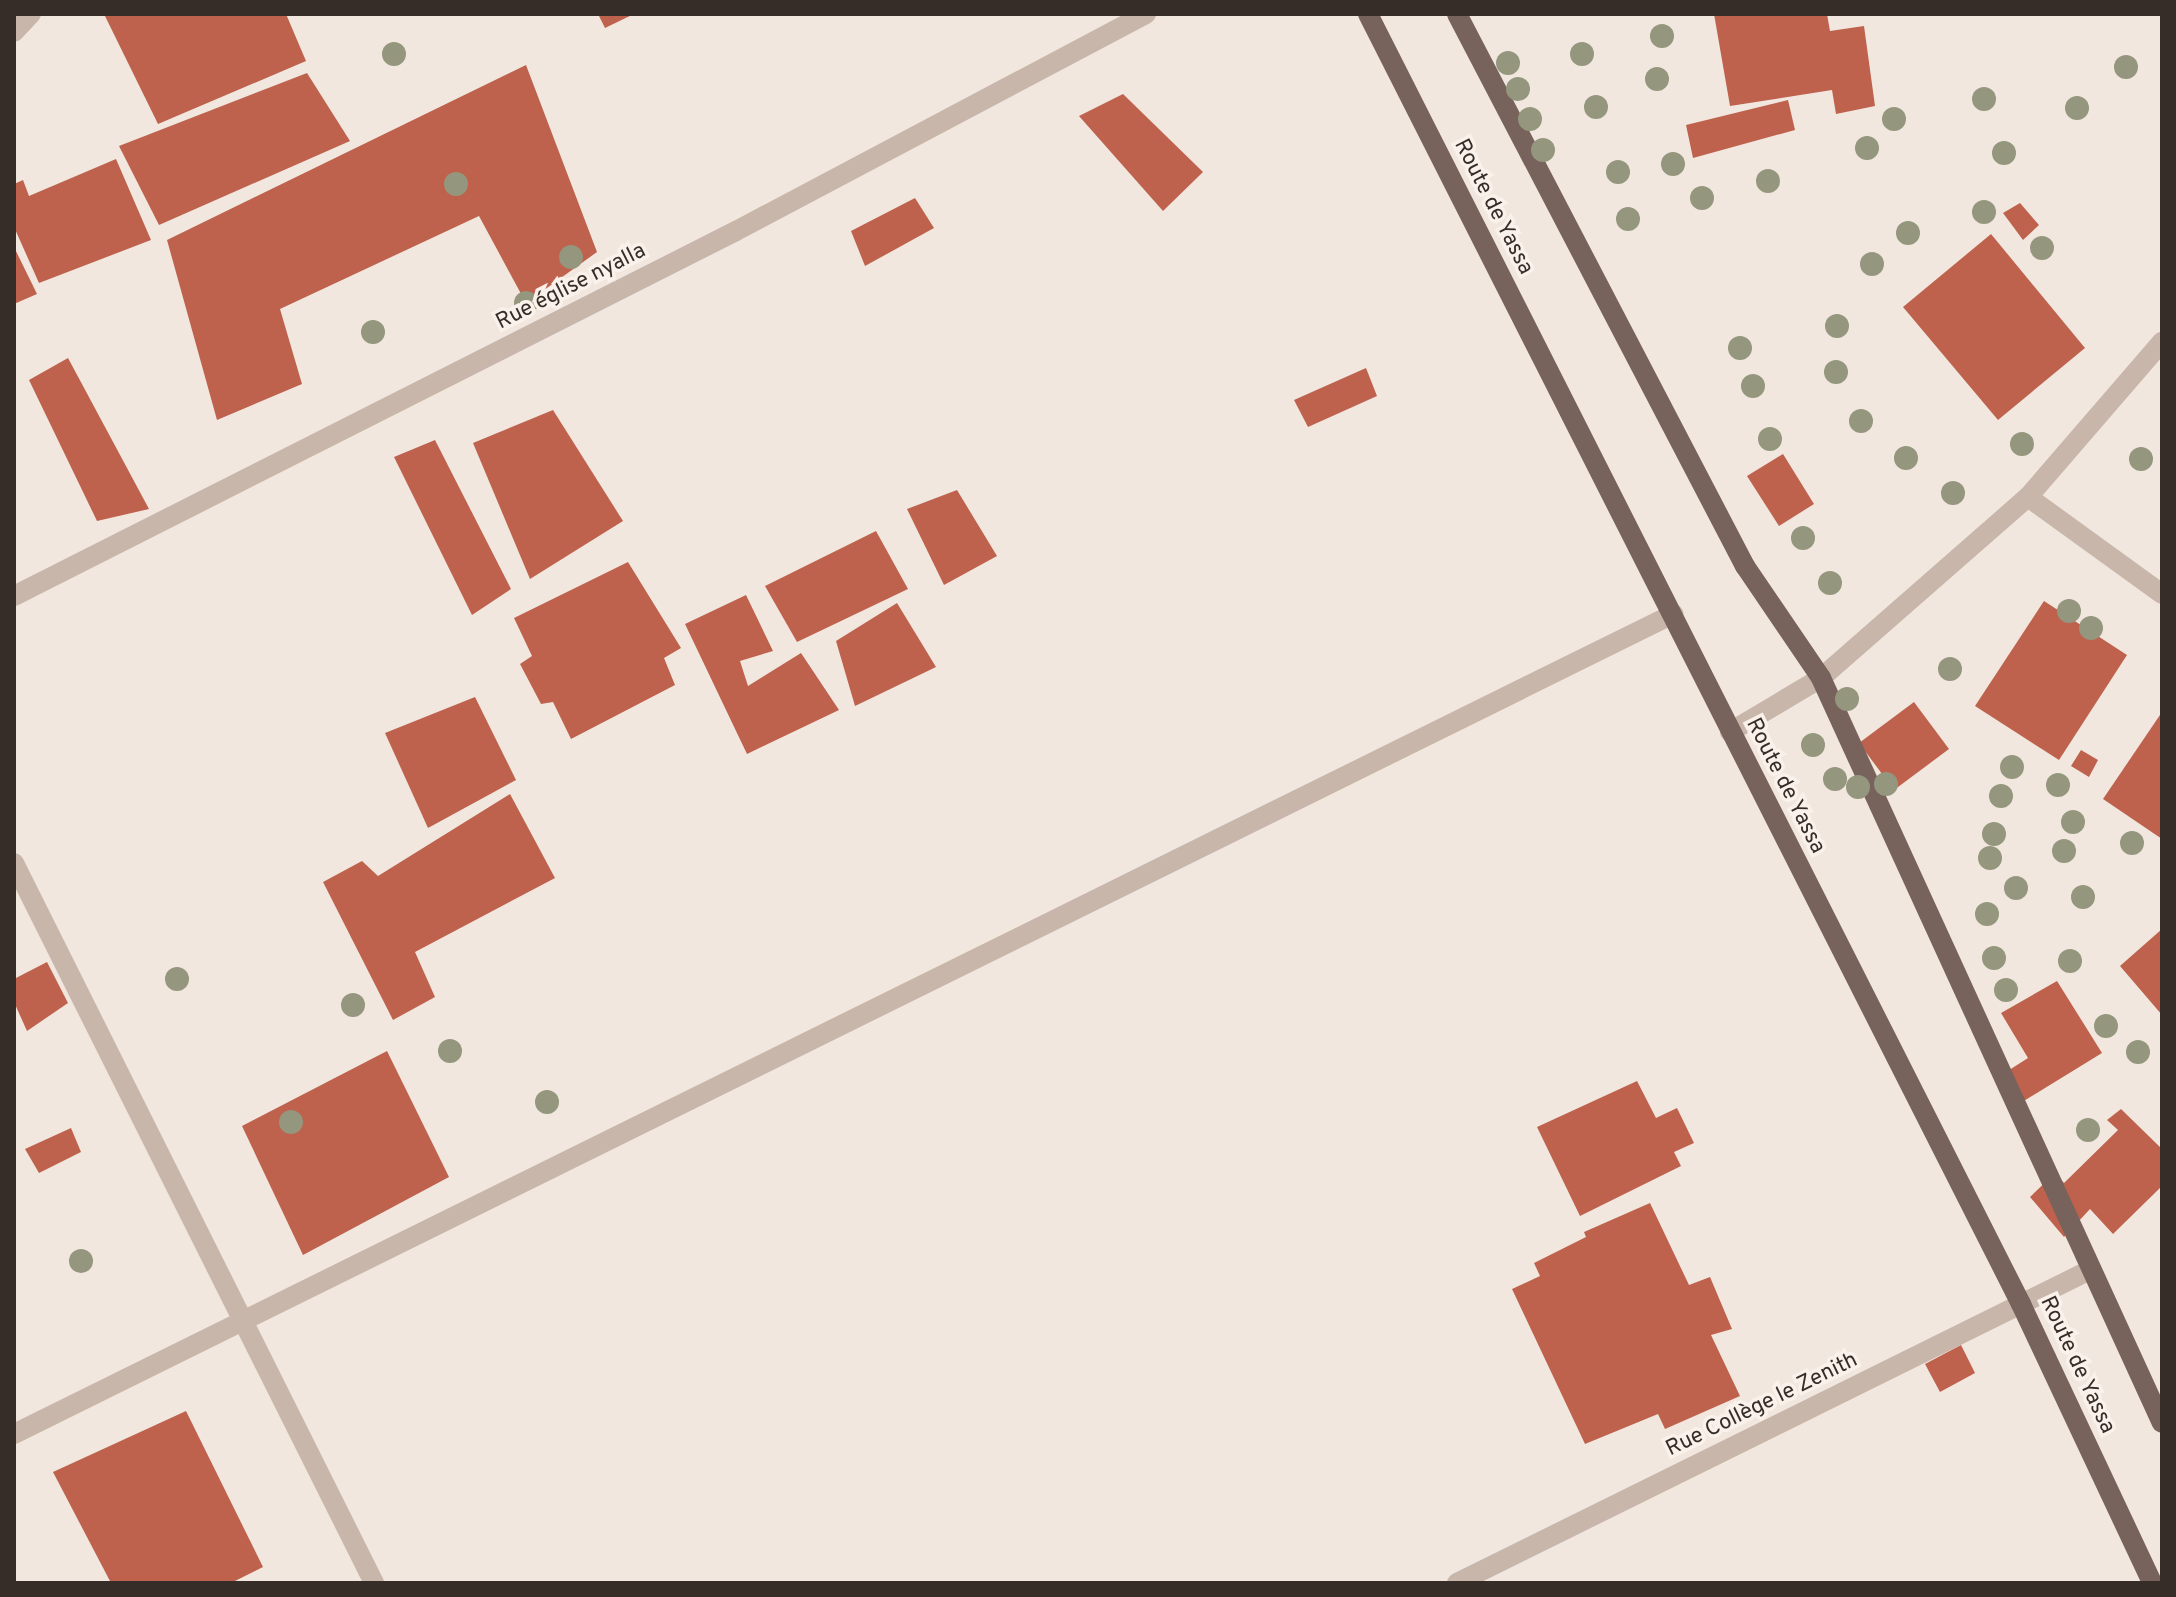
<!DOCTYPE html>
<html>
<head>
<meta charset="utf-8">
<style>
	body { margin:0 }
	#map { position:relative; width:2176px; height:1597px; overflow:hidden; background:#f1e7de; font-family:Overpass,sans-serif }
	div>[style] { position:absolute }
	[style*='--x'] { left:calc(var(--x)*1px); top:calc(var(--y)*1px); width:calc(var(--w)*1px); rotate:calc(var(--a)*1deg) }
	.building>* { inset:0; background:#be624e }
	.minor>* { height:20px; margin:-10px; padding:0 10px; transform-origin:10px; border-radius:10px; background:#c8b6aa }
	.primary>* { height:20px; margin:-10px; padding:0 10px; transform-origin:10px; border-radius:10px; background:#77635b }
	.trees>* { width:24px; height:24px; margin:-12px; border-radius:50%; background:#94967d }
	span { translate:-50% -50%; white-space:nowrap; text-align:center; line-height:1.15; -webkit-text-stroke:7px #f9f1ea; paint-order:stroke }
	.street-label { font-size:22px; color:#362d29 }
	.frame { position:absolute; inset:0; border:16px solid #362d29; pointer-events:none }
</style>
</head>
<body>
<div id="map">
	<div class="building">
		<i style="clip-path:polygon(104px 14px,286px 14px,306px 61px,158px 124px)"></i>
		<i style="clip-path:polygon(598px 14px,634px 14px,605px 28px)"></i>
		<i style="clip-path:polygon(1714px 14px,1827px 14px,1830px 31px,1864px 26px,1875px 106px,1836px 114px,1832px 90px,1730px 106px)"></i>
		<i style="clip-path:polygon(526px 65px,597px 252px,526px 303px,479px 216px,280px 309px,302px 384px,217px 420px,167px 240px)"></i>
		<i style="clip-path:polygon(307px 73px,350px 141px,159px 225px,119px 146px)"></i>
		<i style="clip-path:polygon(1123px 94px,1203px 172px,1163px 211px,1079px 116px)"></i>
		<i style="clip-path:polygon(1788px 100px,1795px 130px,1693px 158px,1686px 125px)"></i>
		<i style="clip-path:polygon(116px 159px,151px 240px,39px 283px,14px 227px,14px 184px,23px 180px,29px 196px)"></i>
		<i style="clip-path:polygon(915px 198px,934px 228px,865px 266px,851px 231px)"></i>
		<i style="clip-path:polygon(2020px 203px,2039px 225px,2023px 240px,2003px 213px)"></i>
		<i style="clip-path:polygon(1991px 234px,2085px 348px,1998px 420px,1903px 307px)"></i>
		<i style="clip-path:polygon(14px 247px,37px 294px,14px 304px)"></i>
		<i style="clip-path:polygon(68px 358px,149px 509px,97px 521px,29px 380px)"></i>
		<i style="clip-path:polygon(1366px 368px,1377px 396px,1308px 427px,1294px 400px)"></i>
		<i style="clip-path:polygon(553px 410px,623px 521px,530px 579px,473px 443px)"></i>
		<i style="clip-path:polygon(435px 440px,511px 589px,472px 615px,394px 457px)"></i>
		<i style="clip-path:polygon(1783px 454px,1814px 504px,1779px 526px,1747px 476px)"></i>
		<i style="clip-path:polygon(957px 490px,997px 556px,944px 585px,907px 509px)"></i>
		<i style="clip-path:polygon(876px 531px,908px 589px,797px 642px,765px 586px)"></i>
		<i style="clip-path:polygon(628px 562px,681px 648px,664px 658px,675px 685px,571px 739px,553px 702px,541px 704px,520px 664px,532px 656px,514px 618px)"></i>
		<i style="clip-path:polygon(746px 595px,773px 651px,740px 661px,748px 686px,801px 653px,839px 710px,747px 754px,685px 624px)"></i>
		<i style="clip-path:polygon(2044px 601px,2127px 655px,2059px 760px,1975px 706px)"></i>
		<i style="clip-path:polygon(897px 603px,936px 667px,855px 706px,836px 641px)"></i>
		<i style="clip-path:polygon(475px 697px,516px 780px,428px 828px,385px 733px)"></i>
		<i style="clip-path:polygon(1914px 702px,1949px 749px,1894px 790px,1859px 743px)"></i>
		<i style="clip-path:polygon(2162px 712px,2162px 839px,2103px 799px)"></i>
		<i style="clip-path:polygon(2081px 750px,2098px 760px,2089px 777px,2071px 766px)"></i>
		<i style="clip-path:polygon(510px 794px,555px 878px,415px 952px,435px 997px,393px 1020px,323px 882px,362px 861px,378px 876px)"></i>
		<i style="clip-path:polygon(2162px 929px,2162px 1015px,2120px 966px)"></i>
		<i style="clip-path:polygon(47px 962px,68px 1003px,27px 1031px,14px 1002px,14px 979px)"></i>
		<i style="clip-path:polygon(2057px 981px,2102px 1053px,2022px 1102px,2006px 1072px,2028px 1058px,2001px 1013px)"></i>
		<i style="clip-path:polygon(387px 1051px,449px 1177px,303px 1255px,242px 1126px)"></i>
		<i style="clip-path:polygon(1637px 1081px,1656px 1118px,1677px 1108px,1694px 1143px,1674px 1152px,1681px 1166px,1580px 1216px,1537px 1127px)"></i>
		<i style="clip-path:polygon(2121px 1109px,2162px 1149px,2162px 1186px,2113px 1234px,2090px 1209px,2064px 1237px,2030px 1197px,2055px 1173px,2064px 1183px,2118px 1130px,2107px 1120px)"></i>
		<i style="clip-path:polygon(71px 1128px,81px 1152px,39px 1173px,25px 1149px)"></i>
		<i style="clip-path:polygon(1650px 1203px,1689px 1285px,1710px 1277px,1732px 1329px,1711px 1335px,1740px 1396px,1665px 1429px,1658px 1414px,1585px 1444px,1512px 1289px,1540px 1276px,1534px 1263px,1586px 1237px,1584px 1232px)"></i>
		<i style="clip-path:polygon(1961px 1345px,1975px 1373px,1940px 1392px,1925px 1364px)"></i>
		<i style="clip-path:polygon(186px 1411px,263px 1567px,231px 1583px,111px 1583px,53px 1472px)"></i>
	</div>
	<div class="minor">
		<i style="--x:14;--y:32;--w:25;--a:-47"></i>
		<i style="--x:2028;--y:497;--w:165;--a:35.9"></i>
		<i style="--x:14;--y:596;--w:809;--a:-26.82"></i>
		<i style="--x:736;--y:231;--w:464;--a:-27.9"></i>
		<i style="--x:1730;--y:732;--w:106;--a:-30.7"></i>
		<i style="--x:1821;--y:678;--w:275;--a:-41.2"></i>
		<i style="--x:2028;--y:497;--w:205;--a:-49.2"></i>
		<i style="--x:14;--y:863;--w:805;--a:63.43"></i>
		<i style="--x:14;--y:1434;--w:1851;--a:-26.3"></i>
		<i style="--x:1457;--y:1583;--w:706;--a:-26.31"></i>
	</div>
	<div class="primary">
		<i style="--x:1368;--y:14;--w:1446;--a:63.15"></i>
		<i style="--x:2021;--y:1304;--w:308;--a:64.8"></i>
		<i style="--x:1457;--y:14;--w:623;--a:62.45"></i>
		<i style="--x:1745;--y:566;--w:135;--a:55.8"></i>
		<i style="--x:1821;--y:678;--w:819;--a:65.41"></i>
	</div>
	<div class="trees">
		<i style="left:1662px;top:36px"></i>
		<i style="left:394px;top:54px"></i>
		<i style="left:1582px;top:54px"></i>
		<i style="left:1508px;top:63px"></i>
		<i style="left:2126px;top:67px"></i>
		<i style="left:1657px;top:79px"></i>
		<i style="left:1518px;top:89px"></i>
		<i style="left:1984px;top:99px"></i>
		<i style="left:1596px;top:107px"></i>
		<i style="left:2077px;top:108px"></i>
		<i style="left:1530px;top:119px"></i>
		<i style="left:1894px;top:119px"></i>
		<i style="left:1867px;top:148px"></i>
		<i style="left:1543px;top:150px"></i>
		<i style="left:2004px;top:153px"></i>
		<i style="left:1673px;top:164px"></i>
		<i style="left:1618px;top:172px"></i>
		<i style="left:1768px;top:181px"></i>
		<i style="left:456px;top:184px"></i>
		<i style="left:1702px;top:198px"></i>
		<i style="left:1984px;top:212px"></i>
		<i style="left:1628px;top:219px"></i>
		<i style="left:1908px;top:233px"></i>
		<i style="left:2042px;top:248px"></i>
		<i style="left:571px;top:257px"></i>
		<i style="left:1872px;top:264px"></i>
		<i style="left:526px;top:303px"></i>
		<i style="left:1837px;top:326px"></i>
		<i style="left:373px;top:332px"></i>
		<i style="left:1740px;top:348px"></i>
		<i style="left:1836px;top:372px"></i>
		<i style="left:1753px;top:386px"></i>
		<i style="left:1861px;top:421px"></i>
		<i style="left:1770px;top:439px"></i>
		<i style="left:2022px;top:444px"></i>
		<i style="left:1906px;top:458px"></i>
		<i style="left:2141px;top:459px"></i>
		<i style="left:1953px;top:493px"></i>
		<i style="left:1803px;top:538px"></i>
		<i style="left:1830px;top:583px"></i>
		<i style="left:2069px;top:611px"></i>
		<i style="left:2091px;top:628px"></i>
		<i style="left:1950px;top:669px"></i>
		<i style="left:1847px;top:699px"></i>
		<i style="left:1813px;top:745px"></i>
		<i style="left:2012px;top:767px"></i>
		<i style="left:1835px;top:779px"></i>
		<i style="left:1886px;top:784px"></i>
		<i style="left:2058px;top:785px"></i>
		<i style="left:1858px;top:787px"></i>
		<i style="left:2001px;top:796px"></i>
		<i style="left:2073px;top:822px"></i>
		<i style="left:1994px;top:834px"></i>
		<i style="left:2132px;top:843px"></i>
		<i style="left:2064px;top:851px"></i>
		<i style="left:1990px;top:858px"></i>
		<i style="left:2016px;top:888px"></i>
		<i style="left:2083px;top:897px"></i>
		<i style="left:1987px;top:914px"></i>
		<i style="left:1994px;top:958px"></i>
		<i style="left:2070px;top:961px"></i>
		<i style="left:177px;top:979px"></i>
		<i style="left:2006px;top:990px"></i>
		<i style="left:353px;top:1005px"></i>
		<i style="left:2106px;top:1026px"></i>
		<i style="left:450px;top:1051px"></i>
		<i style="left:2138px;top:1052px"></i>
		<i style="left:547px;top:1102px"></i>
		<i style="left:291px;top:1122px"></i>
		<i style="left:2088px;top:1130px"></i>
		<i style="left:81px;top:1261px"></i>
	</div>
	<div class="street-label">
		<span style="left:1493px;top:207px;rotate:63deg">Route de Yassa</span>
		<span style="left:571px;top:287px;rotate:-27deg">Rue église nyalla</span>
		<span style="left:1785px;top:786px;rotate:63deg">Route de Yassa</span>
		<span style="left:2077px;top:1365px;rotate:65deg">Route de Yassa</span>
		<span style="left:1762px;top:1405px;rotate:-26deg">Rue Collège le Zenith</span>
	</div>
	<div class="frame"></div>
</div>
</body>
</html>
